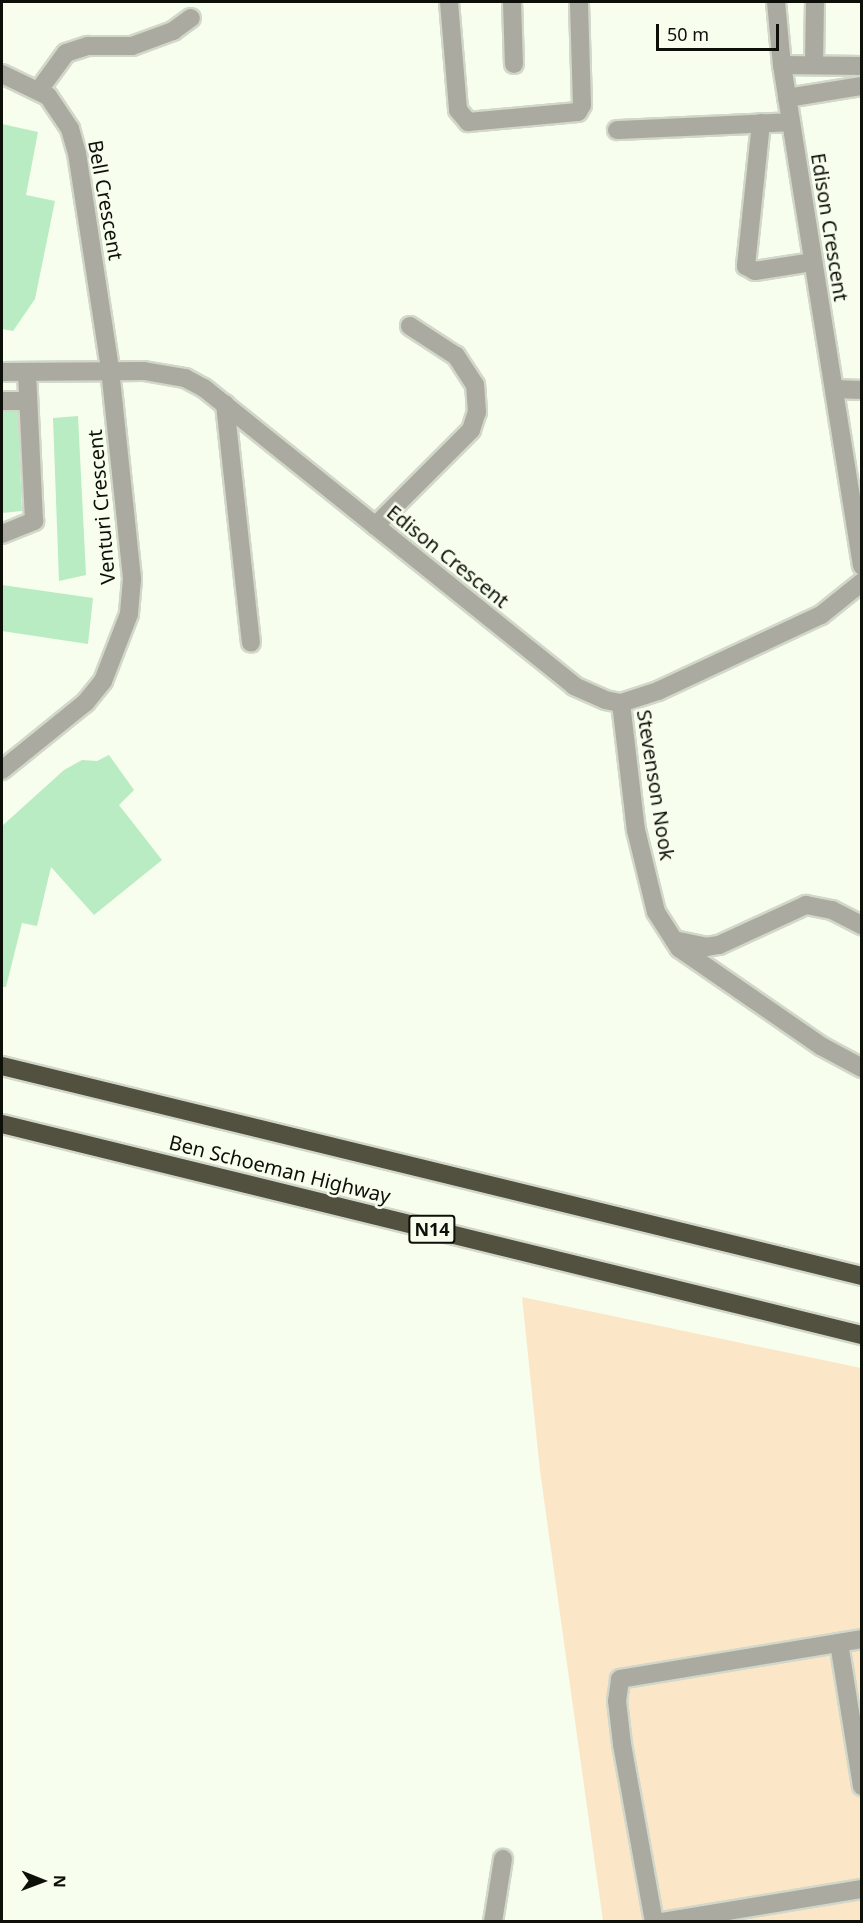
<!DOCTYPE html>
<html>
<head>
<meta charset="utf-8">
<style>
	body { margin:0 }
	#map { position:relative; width:863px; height:1923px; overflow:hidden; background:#f7feee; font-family:"Noto Sans",sans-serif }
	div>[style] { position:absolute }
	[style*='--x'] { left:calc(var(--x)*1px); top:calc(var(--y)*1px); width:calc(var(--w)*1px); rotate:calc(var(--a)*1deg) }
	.green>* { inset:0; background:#fbe7c7 }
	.building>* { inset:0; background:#b9ecc2 }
	.roads { filter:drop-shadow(2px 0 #d2d8c9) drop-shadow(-2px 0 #d2d8c9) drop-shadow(0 2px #d2d8c9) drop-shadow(0 -2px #d2d8c9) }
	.minor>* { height:18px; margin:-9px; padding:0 9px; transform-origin:9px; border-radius:9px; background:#abaaa1 }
	.highway>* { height:18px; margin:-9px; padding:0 9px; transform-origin:9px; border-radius:9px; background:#52503e }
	span { translate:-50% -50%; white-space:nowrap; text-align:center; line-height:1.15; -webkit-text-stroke:5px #f7feee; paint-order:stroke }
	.shield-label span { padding:2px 4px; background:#f7feee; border:2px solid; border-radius:4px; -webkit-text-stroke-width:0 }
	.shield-label { font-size:18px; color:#0d1009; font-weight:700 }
	.street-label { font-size:20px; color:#0d1009 }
	.frame { position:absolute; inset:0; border:3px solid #0d1009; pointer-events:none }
	.north { position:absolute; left:12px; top:1851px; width:60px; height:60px; -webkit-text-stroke:4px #f7feee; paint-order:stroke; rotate:91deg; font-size:16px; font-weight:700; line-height:24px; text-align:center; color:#0d1009 }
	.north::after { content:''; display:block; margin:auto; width:21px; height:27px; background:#0d1009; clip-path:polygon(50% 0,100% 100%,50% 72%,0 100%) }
	.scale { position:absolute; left:656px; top:24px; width:123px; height:27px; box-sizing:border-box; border:3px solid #0d1009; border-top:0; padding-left:8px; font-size:18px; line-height:21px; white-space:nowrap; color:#0d1009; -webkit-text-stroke:4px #f7feee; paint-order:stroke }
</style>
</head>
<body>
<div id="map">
	<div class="green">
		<i style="clip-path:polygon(522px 1297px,861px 1368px,861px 1921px,603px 1921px,540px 1471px)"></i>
	</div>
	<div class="building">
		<i style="clip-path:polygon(2px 124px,38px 132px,26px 195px,55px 201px,35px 299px,13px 331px,2px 329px)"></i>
		<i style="clip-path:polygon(2px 412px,18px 412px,22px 511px,2px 513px)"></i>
		<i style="clip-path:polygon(78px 416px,86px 575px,59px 581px,53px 418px)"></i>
		<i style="clip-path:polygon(2px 585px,93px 598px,88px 644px,2px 631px)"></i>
		<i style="clip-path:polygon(109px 755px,134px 790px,119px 805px,162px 860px,94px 915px,51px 867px,37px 926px,22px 923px,6px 987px,2px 987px,2px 826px,64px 770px,82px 760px,97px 761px)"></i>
	</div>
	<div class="roads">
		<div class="minor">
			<i style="--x:449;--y:2;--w:108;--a:85.2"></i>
			<i style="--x:458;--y:110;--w:16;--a:50"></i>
			<i style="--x:468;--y:122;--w:110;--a:-5.2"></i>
			<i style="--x:578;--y:112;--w:8;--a:-60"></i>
			<i style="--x:582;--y:105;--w:103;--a:-91.7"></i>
			<i style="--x:512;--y:2;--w:62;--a:88.2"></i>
			<i style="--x:776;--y:2;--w:63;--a:84.6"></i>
			<i style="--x:782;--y:65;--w:507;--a:80.93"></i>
			<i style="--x:814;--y:64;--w:62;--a:-89.1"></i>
			<i style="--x:782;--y:65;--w:80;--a:0.7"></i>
			<i style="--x:2;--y:74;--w:51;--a:25.6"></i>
			<i style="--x:48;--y:96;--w:40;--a:56"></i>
			<i style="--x:70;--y:129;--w:25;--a:74"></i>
			<i style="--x:77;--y:153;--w:219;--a:81.3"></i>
			<i style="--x:110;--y:369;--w:211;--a:84"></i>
			<i style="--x:132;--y:579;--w:35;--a:95"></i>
			<i style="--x:129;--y:614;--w:72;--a:111.2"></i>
			<i style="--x:103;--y:681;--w:28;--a:129"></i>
			<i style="--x:85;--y:703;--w:107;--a:141.1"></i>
			<i style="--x:39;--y:90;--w:46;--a:-53.9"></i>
			<i style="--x:66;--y:53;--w:23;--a:-18"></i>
			<i style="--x:88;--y:46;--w:44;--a:0"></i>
			<i style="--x:132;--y:46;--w:44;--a:-20.1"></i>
			<i style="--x:173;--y:31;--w:22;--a:-36"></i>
			<i style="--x:787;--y:98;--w:76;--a:-9.1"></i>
			<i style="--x:761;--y:123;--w:144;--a:96"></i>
			<i style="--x:746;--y:266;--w:10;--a:29"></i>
			<i style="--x:755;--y:271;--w:59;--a:-8.8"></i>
			<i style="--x:617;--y:130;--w:174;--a:-2.6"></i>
			<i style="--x:2;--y:372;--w:142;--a:-0.4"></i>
			<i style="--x:144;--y:371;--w:42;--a:9.7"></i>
			<i style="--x:185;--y:378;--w:21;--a:28"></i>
			<i style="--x:204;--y:388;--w:475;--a:38.8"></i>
			<i style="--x:574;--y:686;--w:34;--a:24"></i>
			<i style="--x:605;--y:700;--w:16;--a:11"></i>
			<i style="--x:621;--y:703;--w:39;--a:-18"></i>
			<i style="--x:658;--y:691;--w:180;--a:-25"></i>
			<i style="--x:821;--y:615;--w:53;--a:-38.8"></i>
			<i style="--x:834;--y:389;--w:28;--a:2"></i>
			<i style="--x:2;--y:401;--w:26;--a:0"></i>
			<i style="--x:225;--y:404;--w:240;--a:83.8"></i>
			<i style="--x:375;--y:526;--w:136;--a:-45"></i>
			<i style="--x:471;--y:430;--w:19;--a:-72"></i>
			<i style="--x:477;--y:412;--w:27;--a:-94"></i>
			<i style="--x:475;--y:385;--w:35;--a:-123"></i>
			<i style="--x:456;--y:356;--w:55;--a:-146.9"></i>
			<i style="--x:2;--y:534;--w:35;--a:-22"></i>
			<i style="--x:34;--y:521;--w:149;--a:-92.7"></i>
			<i style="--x:621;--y:703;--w:128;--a:83.3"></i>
			<i style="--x:636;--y:830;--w:84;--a:76.3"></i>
			<i style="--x:656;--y:912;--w:43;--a:57.4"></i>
			<i style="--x:679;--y:948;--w:173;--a:34.6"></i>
			<i style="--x:821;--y:1046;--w:47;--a:28.2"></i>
			<i style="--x:674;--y:940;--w:33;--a:12"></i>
			<i style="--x:706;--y:947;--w:13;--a:-9"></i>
			<i style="--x:719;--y:945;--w:96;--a:-24.7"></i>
			<i style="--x:806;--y:905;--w:26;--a:11"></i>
			<i style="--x:832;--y:910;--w:34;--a:27"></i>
			<i style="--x:839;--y:1643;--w:145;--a:80.9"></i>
			<i style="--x:493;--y:1922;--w:64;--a:-81"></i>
			<i style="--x:654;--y:1922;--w:181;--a:-100.2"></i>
			<i style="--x:622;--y:1744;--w:43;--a:-96.6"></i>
			<i style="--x:617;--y:1701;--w:22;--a:-82"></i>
			<i style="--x:620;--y:1679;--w:245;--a:-9.4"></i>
			<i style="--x:662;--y:1922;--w:203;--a:-9.4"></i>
		</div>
		<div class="highway">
			<i style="--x:2;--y:1066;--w:885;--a:13.72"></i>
			<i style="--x:2;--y:1124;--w:886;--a:13.79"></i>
		</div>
	</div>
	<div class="shield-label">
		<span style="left:432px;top:1229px">N14</span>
	</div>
	<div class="street-label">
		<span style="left:106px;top:200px;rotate:80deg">Bell Crescent</span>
		<span style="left:830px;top:227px;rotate:81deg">Edison Crescent</span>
		<span style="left:101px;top:507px;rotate:-95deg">Venturi Crescent</span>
		<span style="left:448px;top:556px;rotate:39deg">Edison Crescent</span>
		<span style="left:656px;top:785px;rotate:81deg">Stevenson Nook</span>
		<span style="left:280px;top:1169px;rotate:14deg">Ben Schoeman Highway</span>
	</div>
	<div class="frame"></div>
	<div class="north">N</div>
	<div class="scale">50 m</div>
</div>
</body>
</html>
